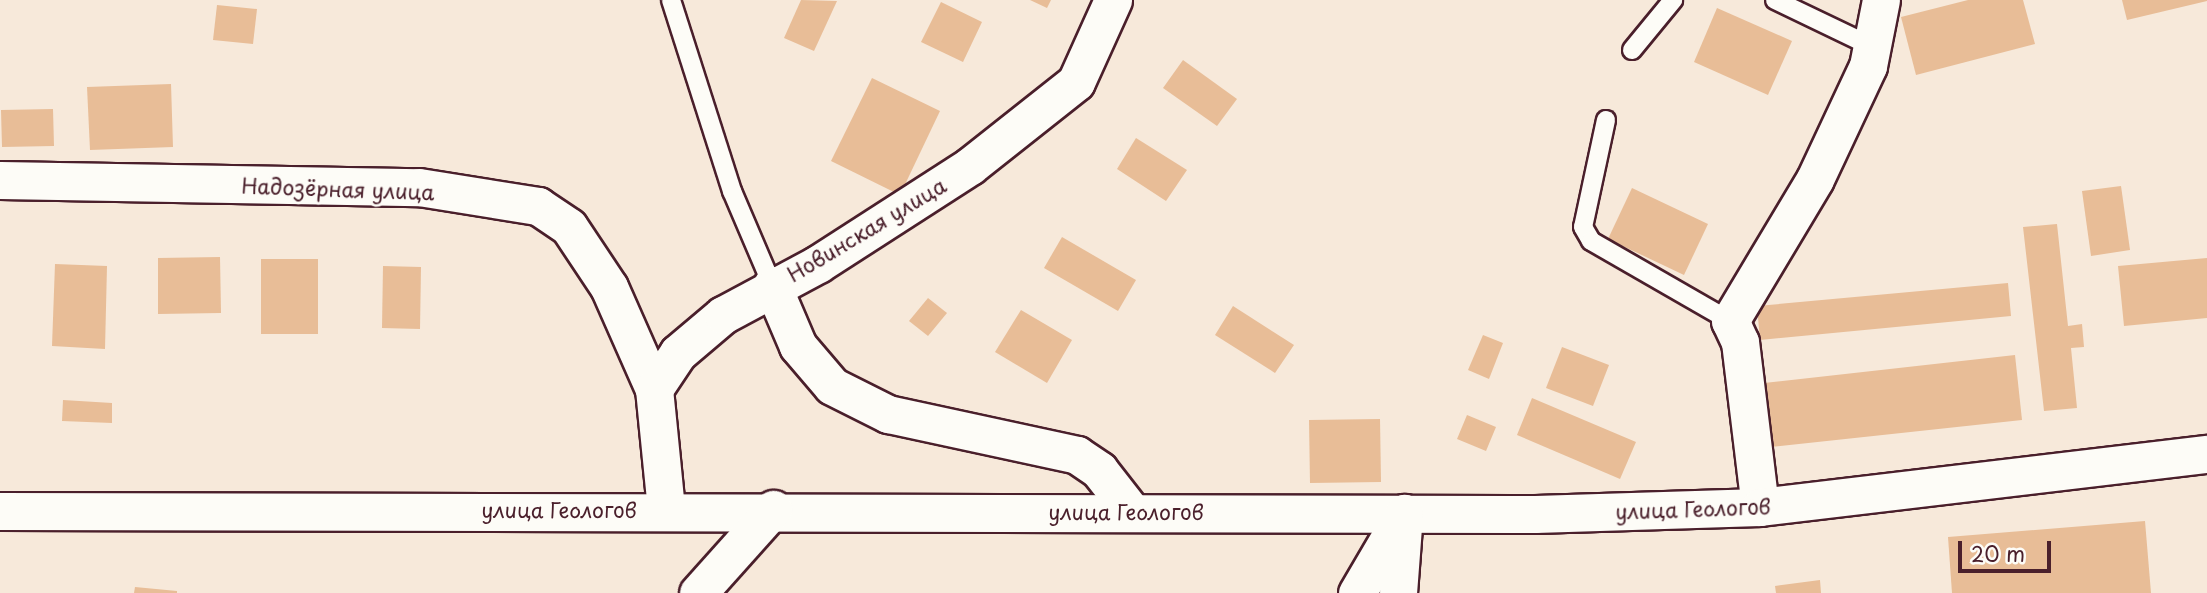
<!DOCTYPE html>
<html>
<head>
<meta charset="utf-8">
<style>
	body { margin:0 }
	#map { position:relative; width:2207px; height:593px; overflow:hidden; background:#f7e9da; font-family:"Playpen Sans",sans-serif }
	div>[style] { position:absolute }
	[style*='--x'] { left:calc(var(--x)*1px); top:calc(var(--y)*1px); width:calc(var(--w)*1px); rotate:calc(var(--a)*1deg) }
	.building>* { inset:0; background:#e8bd97 }
	.roads { filter:drop-shadow(2px 0 #4a1f2b) drop-shadow(-2px 0 #4a1f2b) drop-shadow(0 2px #4a1f2b) drop-shadow(0 -2px #4a1f2b) }
	.service>* { height:18px; margin:-9px; padding:0 9px; transform-origin:9px; border-radius:9px; background:#fdfcf7 }
	.minor>* { height:37px; margin:-18.5px; padding:0 18.5px; transform-origin:18.5px; border-radius:18.5px; background:#fdfcf7 }
	span { translate:-50% -50%; white-space:nowrap; text-align:center; line-height:1.15; -webkit-text-stroke:5px #fdfcf7; paint-order:stroke }
	.street-label { font-size:21px; color:#4a1f2b }
	.scale { position:absolute; left:1958px; top:541px; width:93px; height:32px; box-sizing:border-box; border:4px solid #4a1f2b; border-top:0; padding-left:9px; font-size:21px; line-height:24px; white-space:nowrap; color:#4a1f2b; -webkit-text-stroke:5px #fdfcf7; paint-order:stroke }
</style>
</head>
<body>
<div id="map">
	<div class="building">
		<i style="clip-path:polygon(801px 0,837px 1px,814px 51px,784px 38px)"></i>
		<i style="clip-path:polygon(1030px 0,1051px 0,1047px 8px)"></i>
		<i style="clip-path:polygon(1968px 0,2023px 0,2035px 44px,1916px 75px,1901px 17px)"></i>
		<i style="clip-path:polygon(2122px 0,2207px 0,2207px 1px,2127px 20px)"></i>
		<i style="clip-path:polygon(941px 2px,982px 22px,963px 62px,921px 42px)"></i>
		<i style="clip-path:polygon(217px 5px,257px 9px,253px 44px,213px 40px)"></i>
		<i style="clip-path:polygon(1717px 8px,1792px 41px,1768px 95px,1694px 62px)"></i>
		<i style="clip-path:polygon(1183px 60px,1237px 99px,1217px 126px,1163px 88px)"></i>
		<i style="clip-path:polygon(872px 78px,940px 111px,900px 195px,831px 161px)"></i>
		<i style="clip-path:polygon(171px 84px,173px 147px,90px 150px,87px 87px)"></i>
		<i style="clip-path:polygon(53px 109px,54px 146px,2px 147px,1px 110px)"></i>
		<i style="clip-path:polygon(1136px 138px,1187px 170px,1166px 201px,1117px 169px)"></i>
		<i style="clip-path:polygon(2121px 186px,2130px 250px,2091px 256px,2082px 191px)"></i>
		<i style="clip-path:polygon(1632px 188px,1708px 224px,1684px 275px,1608px 239px)"></i>
		<i style="clip-path:polygon(2057px 224px,2068px 326px,2082px 324px,2084px 347px,2071px 348px,2077px 408px,2044px 411px,2023px 227px)"></i>
		<i style="clip-path:polygon(1062px 237px,1136px 280px,1118px 311px,1044px 268px)"></i>
		<i style="clip-path:polygon(220px 257px,221px 313px,158px 314px,158px 258px)"></i>
		<i style="clip-path:polygon(2207px 258px,2207px 318px,2124px 326px,2118px 266px)"></i>
		<i style="clip-path:polygon(261px 259px,318px 259px,318px 334px,261px 334px)"></i>
		<i style="clip-path:polygon(55px 264px,107px 266px,105px 349px,52px 346px)"></i>
		<i style="clip-path:polygon(383px 266px,421px 267px,420px 329px,382px 328px)"></i>
		<i style="clip-path:polygon(2008px 283px,2011px 316px,1760px 340px,1757px 306px)"></i>
		<i style="clip-path:polygon(928px 298px,947px 313px,928px 336px,909px 321px)"></i>
		<i style="clip-path:polygon(1233px 306px,1294px 345px,1275px 373px,1215px 335px)"></i>
		<i style="clip-path:polygon(1021px 310px,1072px 340px,1047px 383px,995px 352px)"></i>
		<i style="clip-path:polygon(1483px 335px,1503px 343px,1489px 379px,1468px 370px)"></i>
		<i style="clip-path:polygon(1562px 347px,1609px 365px,1593px 406px,1546px 388px)"></i>
		<i style="clip-path:polygon(2015px 355px,2022px 420px,1771px 447px,1764px 383px)"></i>
		<i style="clip-path:polygon(1532px 398px,1636px 442px,1620px 479px,1517px 435px)"></i>
		<i style="clip-path:polygon(63px 400px,112px 403px,112px 423px,62px 421px)"></i>
		<i style="clip-path:polygon(1467px 415px,1496px 427px,1486px 451px,1457px 439px)"></i>
		<i style="clip-path:polygon(1380px 419px,1381px 482px,1310px 483px,1309px 420px)"></i>
		<i style="clip-path:polygon(2145px 521px,2151px 593px,1952px 593px,1948px 537px)"></i>
		<i style="clip-path:polygon(1820px 580px,1821px 593px,1776px 593px,1775px 586px)"></i>
		<i style="clip-path:polygon(135px 587px,177px 591px,177px 593px,134px 593px)"></i>
	</div>
	<div class="roads">
		<div class="service">
			<i style="--x:671;--y:0;--w:201;--a:72.3"></i>
			<i style="--x:732;--y:191;--w:102;--a:66.9"></i>
			<i style="--x:1775;--y:0;--w:106;--a:25.6"></i>
			<i style="--x:1632;--y:50;--w:65;--a:-50.6"></i>
			<i style="--x:1606;--y:120;--w:109;--a:102.1"></i>
			<i style="--x:1583;--y:227;--w:16;--a:60"></i>
			<i style="--x:1591;--y:241;--w:160;--a:29.9"></i>
		</div>
		<div class="minor">
			<i style="--x:0;--y:180;--w:419;--a:1"></i>
			<i style="--x:419;--y:187;--w:121;--a:9.1"></i>
			<i style="--x:538;--y:206;--w:37;--a:34"></i>
			<i style="--x:569;--y:227;--w:72;--a:56.3"></i>
			<i style="--x:609;--y:287;--w:111;--a:66.2"></i>
			<i style="--x:772;--y:285;--w:66;--a:66.9"></i>
			<i style="--x:798;--y:346;--w:52;--a:49.6"></i>
			<i style="--x:832;--y:386;--w:63;--a:26.6"></i>
			<i style="--x:888;--y:414;--w:193;--a:12.2"></i>
			<i style="--x:1077;--y:455;--w:27;--a:34"></i>
			<i style="--x:1099;--y:470;--w:52;--a:52"></i>
			<i style="--x:1760;--y:507;--w:166;--a:-96.9"></i>
			<i style="--x:1740;--y:342;--w:23;--a:-115"></i>
			<i style="--x:1730;--y:321;--w:165;--a:-59.1"></i>
			<i style="--x:1815;--y:179;--w:125;--a:-64.9"></i>
			<i style="--x:1868;--y:66;--w:67;--a:-78.9"></i>
			<i style="--x:666;--y:509;--w:121;--a:-95.7"></i>
			<i style="--x:654;--y:389;--w:43;--a:-56.3"></i>
			<i style="--x:678;--y:353;--w:59;--a:-40.2"></i>
			<i style="--x:723;--y:315;--w:108;--a:-28.2"></i>
			<i style="--x:818;--y:264;--w:181;--a:-32.8"></i>
			<i style="--x:970;--y:166;--w:135;--a:-38.4"></i>
			<i style="--x:1076;--y:82;--w:90;--a:-65.7"></i>
			<i style="--x:0;--y:511;--w:1535;--a:0.11"></i>
			<i style="--x:1535;--y:514;--w:225;--a:-1.8"></i>
			<i style="--x:1760;--y:507;--w:450;--a:-6.8"></i>
			<i style="--x:698;--y:593;--w:113;--a:-48.2"></i>
			<i style="--x:1357;--y:593;--w:93;--a:-59.6"></i>
			<i style="--x:1404;--y:513;--w:80;--a:94.3"></i>
		</div>
	</div>
	<div class="street-label">
		<span style="left:338px;top:188px;rotate:2deg">Надозёрная улица</span>
		<span style="left:866px;top:229px;rotate:-31deg">Новинская улица</span>
		<span style="left:1693px;top:508px;rotate:-2deg">улица Геологов</span>
		<span style="left:559px;top:509px">улица Геологов</span>
		<span style="left:1126px;top:511px">улица Геологов</span>
	</div>
	<div class="scale">20 m</div>
</div>
</body>
</html>
